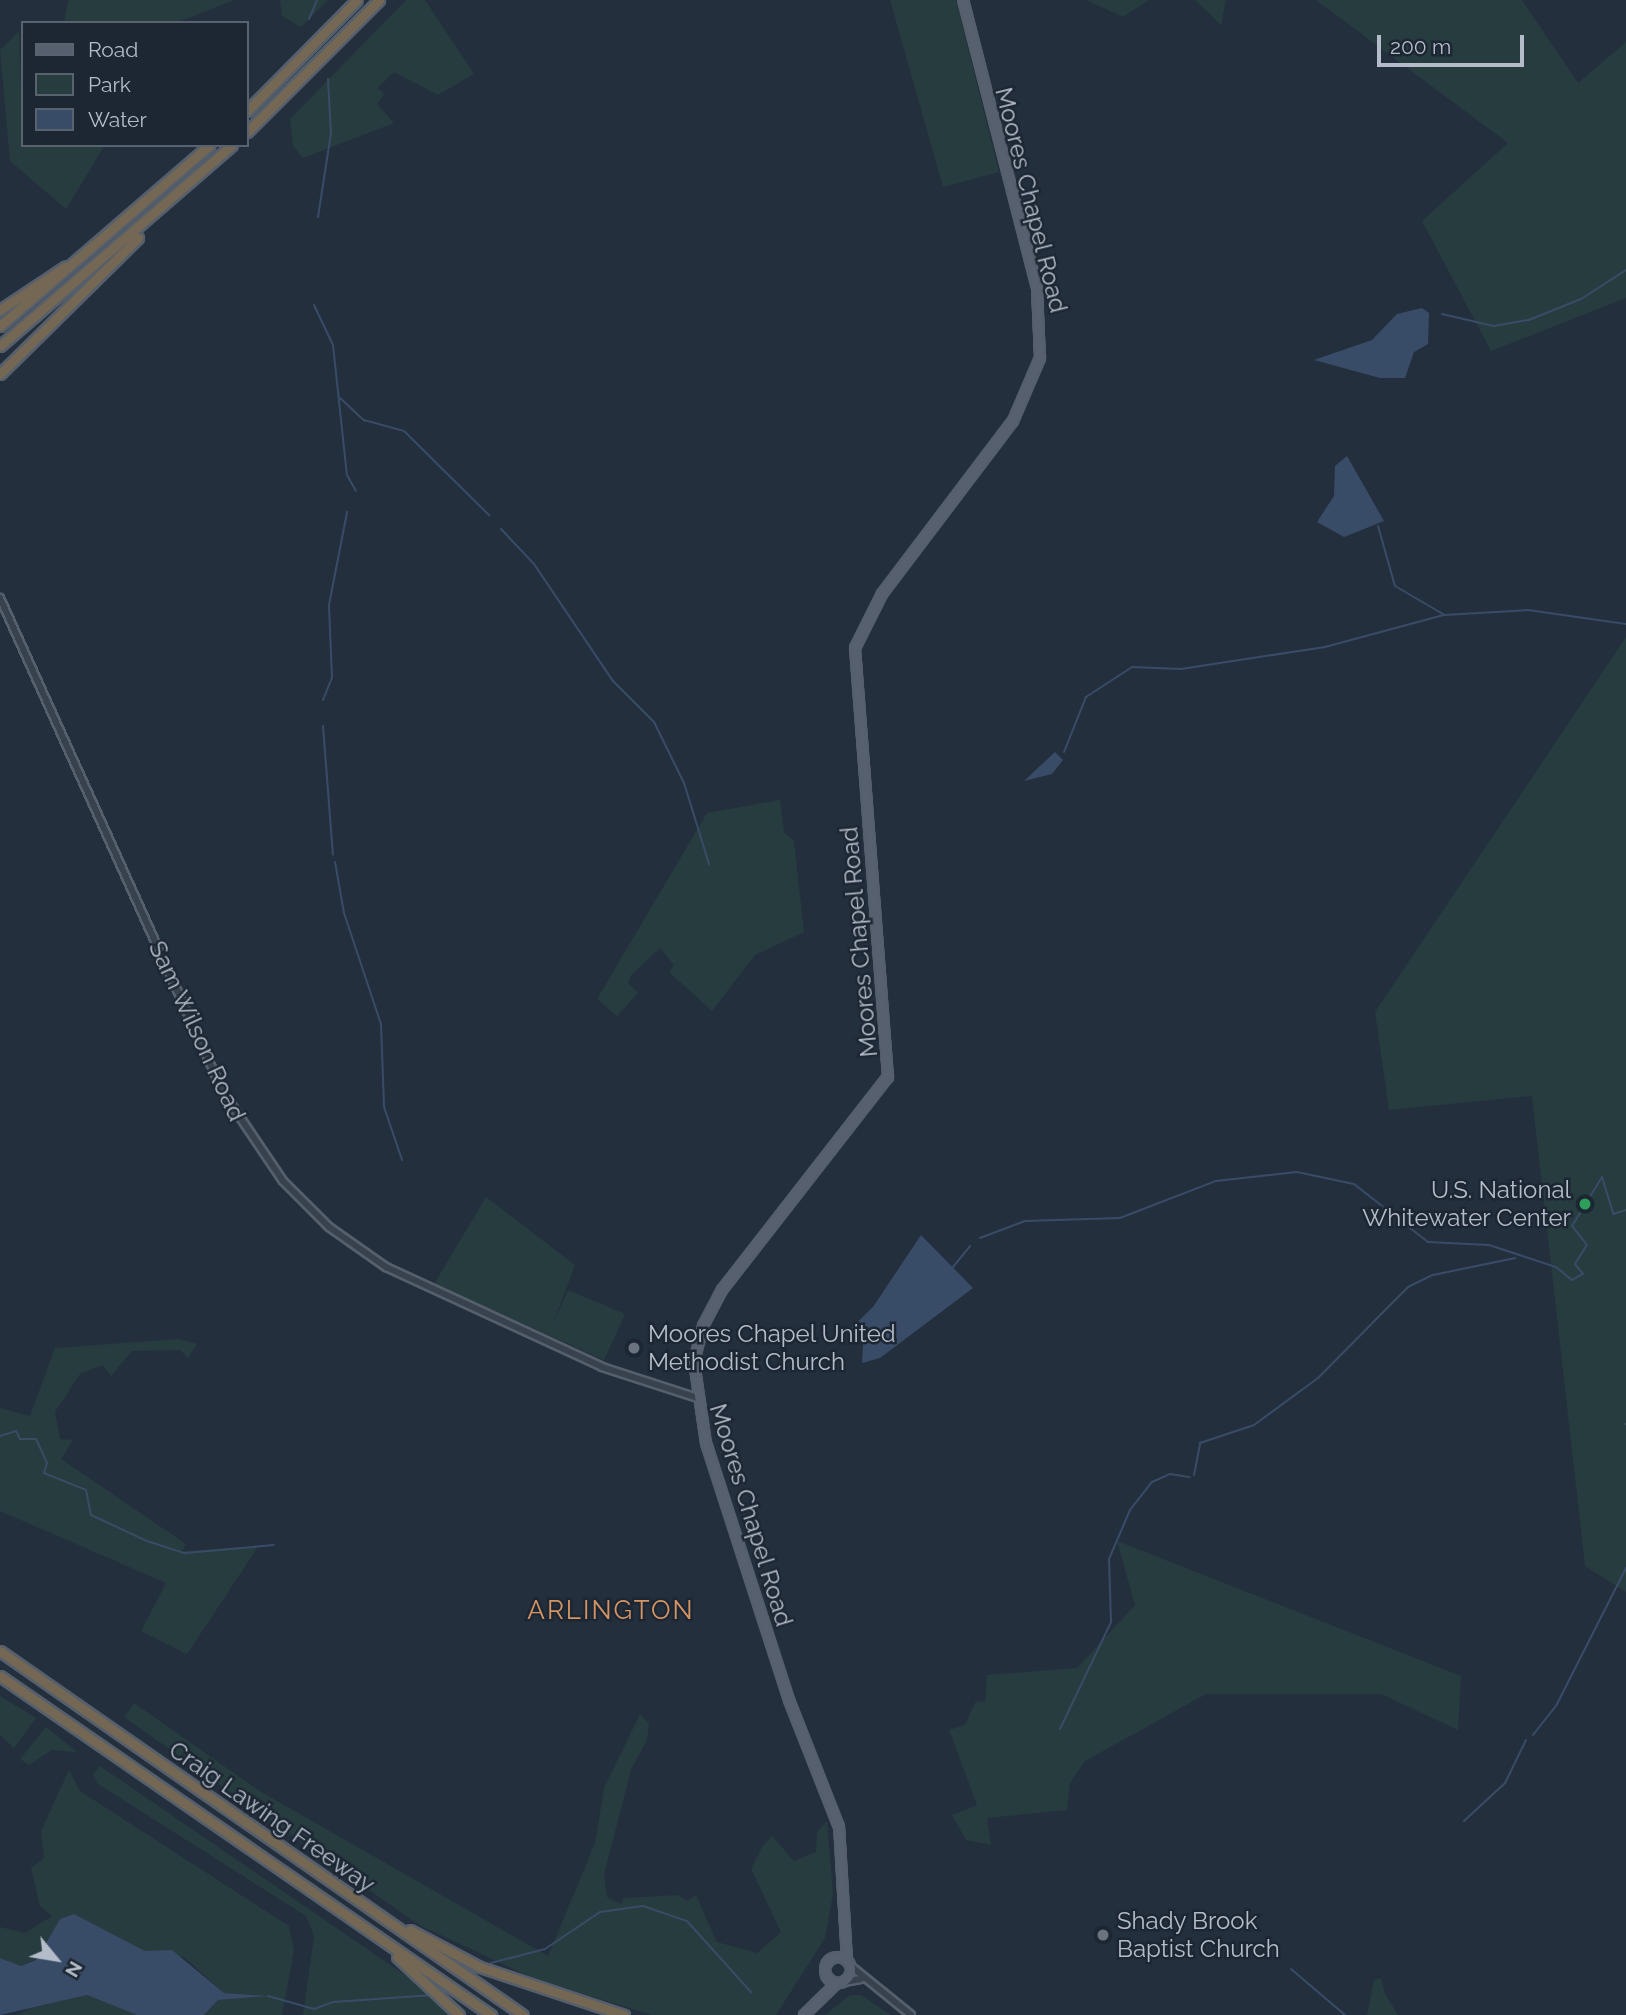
<!DOCTYPE html>
<html>
<head>
<meta charset="utf-8">
<style>
	body { margin:0 }
	#map { position:relative; width:1626px; height:2015px; overflow:hidden; background:#242f3e; font-family:Raleway,sans-serif }
	div>[style] { position:absolute }
	[style*='--x'] { left:calc(var(--x)*1px); top:calc(var(--y)*1px); width:calc(var(--w)*1px); rotate:calc(var(--a)*1deg) }
	.green>* { inset:0; background:#263c3f }
	.water>* { inset:0; background:#394c67 }
	.stream>* { height:2px; margin:-1px; padding:0 1px; transform-origin:1px; border-radius:1px; background:#394c67 }
	.roads { filter:drop-shadow(2px 0 #565f6c) drop-shadow(-2px 0 #565f6c) drop-shadow(0 2px #565f6c) drop-shadow(0 -2px #565f6c) }
	.minor>* { height:6px; margin:-3px; padding:0 3px; transform-origin:3px; border-radius:3px; background:#38414e }
	.major>* { height:8px; margin:-4px; padding:0 4px; transform-origin:4px; border-radius:4px; background:#56606e }
	.major>.ring { margin:-4px; padding:0; box-sizing:content-box; background:none; border:8px solid #56606e; border-radius:50% }
	.highway>* { height:9px; margin:-4.5px; padding:0 4.5px; transform-origin:4.5px; border-radius:4.5px; background:#746855 }
	.dots>* { width:19px; height:19px; translate:-50% -50%; box-sizing:border-box; border:4px solid #1d2633; border-radius:50% }
	span { translate:-50% -50%; white-space:nowrap; text-align:center; line-height:1.15; -webkit-text-stroke:5px #1d2633; paint-order:stroke }
	.street-label { font-size:24px; color:#b4bcc9 }
	.poi-label { font-size:24px; color:#b4bcc9 }
	.right { translate:-100% -50%; text-align:right }
	.left { translate:0 -50%; text-align:left }
	.neighbourhood-label { font-size:26px; color:#d59563; letter-spacing:2px }
	.legend { position:absolute; left:21px; top:21px; width:228px; height:126px; box-sizing:border-box; background:#1d2633; border:2px solid #59626f; margin:0; padding:9px 12px; list-style:none; font-size:21px; color:#b4bcc9 }
	.legend li { display:flex; align-items:center; gap:14px; height:35px }
	.legend b { width:35px; border:2px solid #59626f }
	.north { position:absolute; left:21px; top:1924px; width:70px; height:70px; -webkit-text-stroke:5px #1d2633; paint-order:stroke; rotate:120deg; font-size:19px; font-weight:700; line-height:28px; text-align:center; color:#b4bcc9 }
	.north::after { content:''; display:block; margin:auto; width:24px; height:32px; background:#b4bcc9; clip-path:polygon(50% 0,100% 100%,50% 72%,0 100%) }
	.scale { position:absolute; left:1377px; top:35px; width:147px; height:32px; box-sizing:border-box; border:4px solid #b4bcc9; border-top:0; padding-left:9px; font-size:21px; line-height:24px; white-space:nowrap; color:#b4bcc9; -webkit-text-stroke:5px #1d2633; paint-order:stroke }
</style>
</head>
<body>
<div id="map">
	<div class="green">
		<i style="clip-path:polygon(68px 0,234px 0,176px 23px,64px 23px)"></i>
		<i style="clip-path:polygon(280px 0,328px 0,301px 27px,282px 16px)"></i>
		<i style="clip-path:polygon(406px 0,425px 0,474px 74px,438px 95px,394px 72px,378px 88px,384px 94px,377px 104px,394px 123px,303px 158px,293px 146px,290px 119px)"></i>
		<i style="clip-path:polygon(890px 0,956px 0,999px 172px,943px 187px)"></i>
		<i style="clip-path:polygon(1086px 0,1149px 0,1123px 17px)"></i>
		<i style="clip-path:polygon(1195px 0,1226px 0,1221px 25px)"></i>
		<i style="clip-path:polygon(1316px 0,1522px 0,1578px 83px,1626px 42px,1626px 298px,1491px 351px,1422px 221px,1508px 143px)"></i>
		<i style="clip-path:polygon(19px 31px,23px 145px,105px 145px,66px 209px,10px 161px,0 50px)"></i>
		<i style="clip-path:polygon(1626px 637px,1626px 1592px,1585px 1566px,1532px 1096px,1389px 1110px,1375px 1012px)"></i>
		<i style="clip-path:polygon(780px 800px,784px 832px,794px 841px,804px 932px,755px 955px,712px 1011px,669px 972px,674px 965px,660px 948px,631px 975px,628px 983px,638px 993px,617px 1016px,597px 999px,707px 813px)"></i>
		<i style="clip-path:polygon(486px 1197px,575px 1265px,553px 1324px,568px 1290px,625px 1314px,604px 1360px,434px 1284px)"></i>
		<i style="clip-path:polygon(179px 1339px,197px 1344px,188px 1358px,180px 1350px,132px 1351px,111px 1376px,103px 1365px,80px 1374px,55px 1412px,60px 1439px,73px 1440px,61px 1459px,186px 1544px,182px 1551px,258px 1547px,187px 1654px,141px 1631px,166px 1583px,0 1511px,0 1408px,30px 1416px,55px 1348px)"></i>
		<i style="clip-path:polygon(1117px 1541px,1461px 1676px,1458px 1730px,1381px 1694px,1206px 1694px,1085px 1761px,1070px 1783px,1067px 1810px,987px 1818px,991px 1845px,966px 1840px,952px 1815px,977px 1805px,949px 1730px,965px 1725px,976px 1701px,985px 1702px,987px 1675px,1077px 1668px,1135px 1605px)"></i>
		<i style="clip-path:polygon(0 1696px,36px 1718px,14px 1748px,0 1735px)"></i>
		<i style="clip-path:polygon(134px 1703px,258px 1790px,548px 1956px,595px 1843px,604px 1788px,640px 1714px,649px 1723px,647px 1740px,631px 1770px,604px 1875px,607px 1897px,621px 1904px,624px 1898px,678px 1895px,687px 1901px,696px 1895px,717px 1942px,757px 1953px,781px 1932px,751px 1869px,762px 1847px,772px 1836px,794px 1861px,816px 1852px,817px 1832px,827px 1821px,833px 1894px,825px 1938px,776px 2015px,652px 2015px,535px 1979px,419px 1925px,124px 1717px)"></i>
		<i style="clip-path:polygon(46px 1727px,77px 1752px,52px 1750px,29px 1765px,20px 1759px)"></i>
		<i style="clip-path:polygon(100px 1766px,421px 1986px,450px 2015px,303px 2015px,314px 1936px,306px 1916px,98px 1784px,93px 1774px)"></i>
		<i style="clip-path:polygon(69px 1770px,80px 1791px,289px 1926px,294px 1950px,282px 2015px,204px 2015px,218px 2000px,267px 1996px,224px 1993px,184px 1957px,145px 1951px,74px 1914px,60px 1919px,36px 1959px,21px 1966px,0 1958px,0 1927px,25px 1933px,52px 1916px,40px 1906px,31px 1868px,44px 1858px,41px 1831px)"></i>
		<i style="clip-path:polygon(1381px 1978px,1385px 1994px,1398px 2015px,1367px 2015px,1374px 1980px)"></i>
		<i style="clip-path:polygon(87px 1995px,137px 2015px,16px 2015px,31px 2008px)"></i>
		<i style="clip-path:polygon(850px 1995px,861px 1995px,891px 2015px,825px 2015px)"></i>
	</div>
	<div class="water">
		<i style="clip-path:polygon(1422px 308px,1429px 313px,1428px 344px,1414px 352px,1405px 378px,1380px 378px,1314px 360px,1372px 340px,1397px 314px)"></i>
		<i style="clip-path:polygon(1347px 456px,1384px 521px,1344px 537px,1317px 522px,1334px 496px,1335px 466px)"></i>
		<i style="clip-path:polygon(1055px 752px,1063px 760px,1052px 774px,1024px 781px)"></i>
		<i style="clip-path:polygon(921px 1235px,973px 1288px,880px 1358px,862px 1363px,863px 1344px,849px 1330px,873px 1307px)"></i>
		<i style="clip-path:polygon(74px 1914px,145px 1951px,172px 1950px,224px 1993px,269px 1996px,218px 2000px,204px 2015px,137px 2015px,87px 1995px,0 2015px,0 1958px,21px 1966px,36px 1960px,60px 1919px)"></i>
	</div>
	<div class="stream">
		<i style="--x:309;--y:19;--w:21;--a:-67"></i>
		<i style="--x:318;--y:217;--w:85;--a:-81.2"></i>
		<i style="--x:331;--y:133;--w:54;--a:-93.2"></i>
		<i style="--x:314;--y:305;--w:44;--a:64.6"></i>
		<i style="--x:333;--y:345;--w:131;--a:83.9"></i>
		<i style="--x:347;--y:475;--w:18;--a:61"></i>
		<i style="--x:1442;--y:314;--w:53;--a:13"></i>
		<i style="--x:1494;--y:326;--w:36;--a:-10"></i>
		<i style="--x:1529;--y:320;--w:56;--a:-22"></i>
		<i style="--x:1581;--y:299;--w:54;--a:-32.8"></i>
		<i style="--x:340;--y:398;--w:33;--a:43"></i>
		<i style="--x:364;--y:420;--w:41;--a:15.4"></i>
		<i style="--x:404;--y:431;--w:120;--a:44.7"></i>
		<i style="--x:1378;--y:526;--w:62;--a:74.2"></i>
		<i style="--x:1395;--y:586;--w:56;--a:30.3"></i>
		<i style="--x:501;--y:529;--w:48;--a:46.7"></i>
		<i style="--x:534;--y:564;--w:141;--a:56"></i>
		<i style="--x:613;--y:681;--w:58;--a:45"></i>
		<i style="--x:654;--y:722;--w:68;--a:63.8"></i>
		<i style="--x:684;--y:783;--w:85;--a:72.8"></i>
		<i style="--x:323;--y:700;--w:24;--a:-68"></i>
		<i style="--x:332;--y:678;--w:73;--a:-92.4"></i>
		<i style="--x:329;--y:605;--w:95;--a:-79"></i>
		<i style="--x:323;--y:726;--w:129;--a:85.6"></i>
		<i style="--x:1064;--y:752;--w:59;--a:-68.2"></i>
		<i style="--x:1086;--y:697;--w:55;--a:-33.1"></i>
		<i style="--x:1132;--y:667;--w:49;--a:2.3"></i>
		<i style="--x:1181;--y:669;--w:146;--a:-8.7"></i>
		<i style="--x:1325;--y:647;--w:123;--a:-15.1"></i>
		<i style="--x:1444;--y:615;--w:84;--a:-3.4"></i>
		<i style="--x:1528;--y:610;--w:99;--a:8.1"></i>
		<i style="--x:335;--y:862;--w:52;--a:80"></i>
		<i style="--x:344;--y:913;--w:117;--a:71.6"></i>
		<i style="--x:381;--y:1024;--w:83;--a:87.9"></i>
		<i style="--x:384;--y:1107;--w:56;--a:71.2"></i>
		<i style="--x:980;--y:1238;--w:48;--a:-20.7"></i>
		<i style="--x:1025;--y:1221;--w:95;--a:-1.8"></i>
		<i style="--x:1120;--y:1218;--w:103;--a:-21.1"></i>
		<i style="--x:1216;--y:1181;--w:81;--a:-6.3"></i>
		<i style="--x:1297;--y:1172;--w:58;--a:11.9"></i>
		<i style="--x:1354;--y:1184;--w:94;--a:38.1"></i>
		<i style="--x:1428;--y:1242;--w:61;--a:2.8"></i>
		<i style="--x:1489;--y:1245;--w:71;--a:18.2"></i>
		<i style="--x:1556;--y:1267;--w:21;--a:39"></i>
		<i style="--x:1572;--y:1280;--w:13;--a:-29"></i>
		<i style="--x:1583;--y:1274;--w:13;--a:-129"></i>
		<i style="--x:1575;--y:1264;--w:22;--a:-58"></i>
		<i style="--x:1587;--y:1245;--w:24;--a:-128"></i>
		<i style="--x:1572;--y:1226;--w:57;--a:-58.5"></i>
		<i style="--x:1602;--y:1177;--w:39;--a:73"></i>
		<i style="--x:1613;--y:1214;--w:14;--a:-17"></i>
		<i style="--x:953;--y:1267;--w:27;--a:-51"></i>
		<i style="--x:1625;--y:1424;--w:1;--a:0"></i>
		<i style="--x:0;--y:1436;--w:17;--a:-17"></i>
		<i style="--x:16;--y:1431;--w:9;--a:63"></i>
		<i style="--x:20;--y:1439;--w:16;--a:0"></i>
		<i style="--x:36;--y:1439;--w:26;--a:65"></i>
		<i style="--x:47;--y:1463;--w:10;--a:107"></i>
		<i style="--x:44;--y:1473;--w:45;--a:22"></i>
		<i style="--x:86;--y:1490;--w:25;--a:79"></i>
		<i style="--x:91;--y:1515;--w:62;--a:24.9"></i>
		<i style="--x:147;--y:1541;--w:40;--a:18"></i>
		<i style="--x:185;--y:1553;--w:89;--a:-5.1"></i>
		<i style="--x:1194;--y:1475;--w:33;--a:-79"></i>
		<i style="--x:1200;--y:1443;--w:57;--a:-18.4"></i>
		<i style="--x:1254;--y:1425;--w:79;--a:-36.3"></i>
		<i style="--x:1318;--y:1378;--w:128;--a:-45.3"></i>
		<i style="--x:1408;--y:1287;--w:28;--a:-26"></i>
		<i style="--x:1433;--y:1275;--w:84;--a:-11.7"></i>
		<i style="--x:1060;--y:1729;--w:119;--a:-64.5"></i>
		<i style="--x:1111;--y:1622;--w:63;--a:-91.8"></i>
		<i style="--x:1109;--y:1559;--w:53;--a:-66.8"></i>
		<i style="--x:1130;--y:1510;--w:36;--a:-52"></i>
		<i style="--x:1152;--y:1482;--w:20;--a:-24"></i>
		<i style="--x:1170;--y:1474;--w:20;--a:9"></i>
		<i style="--x:1533;--y:1735;--w:39;--a:-52"></i>
		<i style="--x:1557;--y:1704;--w:153;--a:-63.1"></i>
		<i style="--x:1464;--y:1821;--w:56;--a:-42.8"></i>
		<i style="--x:1505;--y:1783;--w:48;--a:-64"></i>
		<i style="--x:491;--y:1963;--w:56;--a:-14.5"></i>
		<i style="--x:545;--y:1949;--w:66;--a:-33.9"></i>
		<i style="--x:600;--y:1912;--w:43;--a:-7.9"></i>
		<i style="--x:643;--y:1906;--w:46;--a:18.8"></i>
		<i style="--x:687;--y:1921;--w:96;--a:48"></i>
		<i style="--x:1291;--y:1969;--w:71;--a:40.4"></i>
		<i style="--x:268;--y:1996;--w:48;--a:15.8"></i>
		<i style="--x:314;--y:2009;--w:20;--a:-20"></i>
		<i style="--x:333;--y:2002;--w:100;--a:-4"></i>
	</div>
	<div class="roads">
		<div class="minor">
			<i style="--x:0;--y:598;--w:542;--a:65.7"></i>
			<i style="--x:223;--y:1092;--w:107;--a:56"></i>
			<i style="--x:283;--y:1181;--w:65;--a:45"></i>
			<i style="--x:329;--y:1227;--w:70;--a:35.1"></i>
			<i style="--x:386;--y:1267;--w:238;--a:24.8"></i>
			<i style="--x:602;--y:1367;--w:98;--a:17.9"></i>
			<i style="--x:852;--y:1967;--w:76;--a:39.1"></i>
			<i style="--x:844;--y:1982;--w:17;--a:-10"></i>
		</div>
		<div class="major">
			<i class="ring" style="left:825px;top:1957px;width:18px;height:18px"></i>
			<i style="--x:847;--y:1960;--w:133;--a:-93.4"></i>
			<i style="--x:839;--y:1827;--w:136;--a:-111.5"></i>
			<i style="--x:789;--y:1700;--w:270;--a:-107.9"></i>
			<i style="--x:706;--y:1443;--w:82;--a:-98.4"></i>
			<i style="--x:694;--y:1362;--w:37;--a:-76"></i>
			<i style="--x:703;--y:1326;--w:41;--a:-62.2"></i>
			<i style="--x:722;--y:1290;--w:270;--a:-52.1"></i>
			<i style="--x:888;--y:1077;--w:430;--a:-94.4"></i>
			<i style="--x:855;--y:648;--w:60;--a:-63.4"></i>
			<i style="--x:882;--y:594;--w:217;--a:-52.9"></i>
			<i style="--x:1013;--y:421;--w:69;--a:-66.8"></i>
			<i style="--x:1040;--y:358;--w:70;--a:-92.5"></i>
			<i style="--x:1037;--y:288;--w:297;--a:-104.4"></i>
			<i style="--x:804;--y:2015;--w:45;--a:-44.1"></i>
		</div>
		<div class="highway">
			<i style="--x:247;--y:111;--w:156;--a:-45.3"></i>
			<i style="--x:247;--y:132;--w:187;--a:-45"></i>
			<i style="--x:0;--y:310;--w:79;--a:-33.7"></i>
			<i style="--x:0;--y:326;--w:277;--a:-40.8"></i>
			<i style="--x:0;--y:346;--w:307;--a:-40.9"></i>
			<i style="--x:0;--y:374;--w:194;--a:-44.6"></i>
			<i style="--x:0;--y:1651;--w:637;--a:34.84"></i>
			<i style="--x:0;--y:1676;--w:597;--a:34.62"></i>
			<i style="--x:410;--y:1930;--w:79;--a:27.9"></i>
			<i style="--x:480;--y:1967;--w:152;--a:18.4"></i>
			<i style="--x:397;--y:1957;--w:85;--a:43.1"></i>
		</div>
	</div>
	<div class="dots">
		<i style="left:1585px;top:1204px;background:#2e9e5b"></i>
		<i style="left:634px;top:1348px;background:#6b7280"></i>
		<i style="left:1103px;top:1935px;background:#6b7280"></i>
	</div>
	<div class="street-label">
		<span style="left:1031px;top:200px;rotate:76deg">Moores Chapel Road</span>
		<span style="left:859px;top:942px;rotate:-95deg">Moores Chapel Road</span>
		<span style="left:197px;top:1031px;rotate:65deg">Sam Wilson Road</span>
		<span style="left:751px;top:1515px;rotate:73deg">Moores Chapel Road</span>
		<span style="left:272px;top:1817px;rotate:35deg">Craig Lawing Freeway</span>
	</div>
	<div class="poi-label">
		<span class="right" style="left:1571px;top:1204px">U.S. National<br>Whitewater Center</span>
		<span class="left" style="left:648px;top:1348px">Moores Chapel United<br>Methodist Church</span>
		<span class="left" style="left:1117px;top:1935px">Shady Brook<br>Baptist Church</span>
	</div>
	<div class="neighbourhood-label">
		<span style="left:611px;top:1611px">ARLINGTON</span>
	</div>
	<ul class="legend">
	<li><b style="height:9px;background:#56606e"></b>Road</li>
	<li><b style="height:19px;background:#263c3f"></b>Park</li>
	<li><b style="height:19px;background:#394c67"></b>Water</li>
	</ul>
	<div class="north">N</div>
	<div class="scale">200 m</div>
</div>
</body>
</html>
